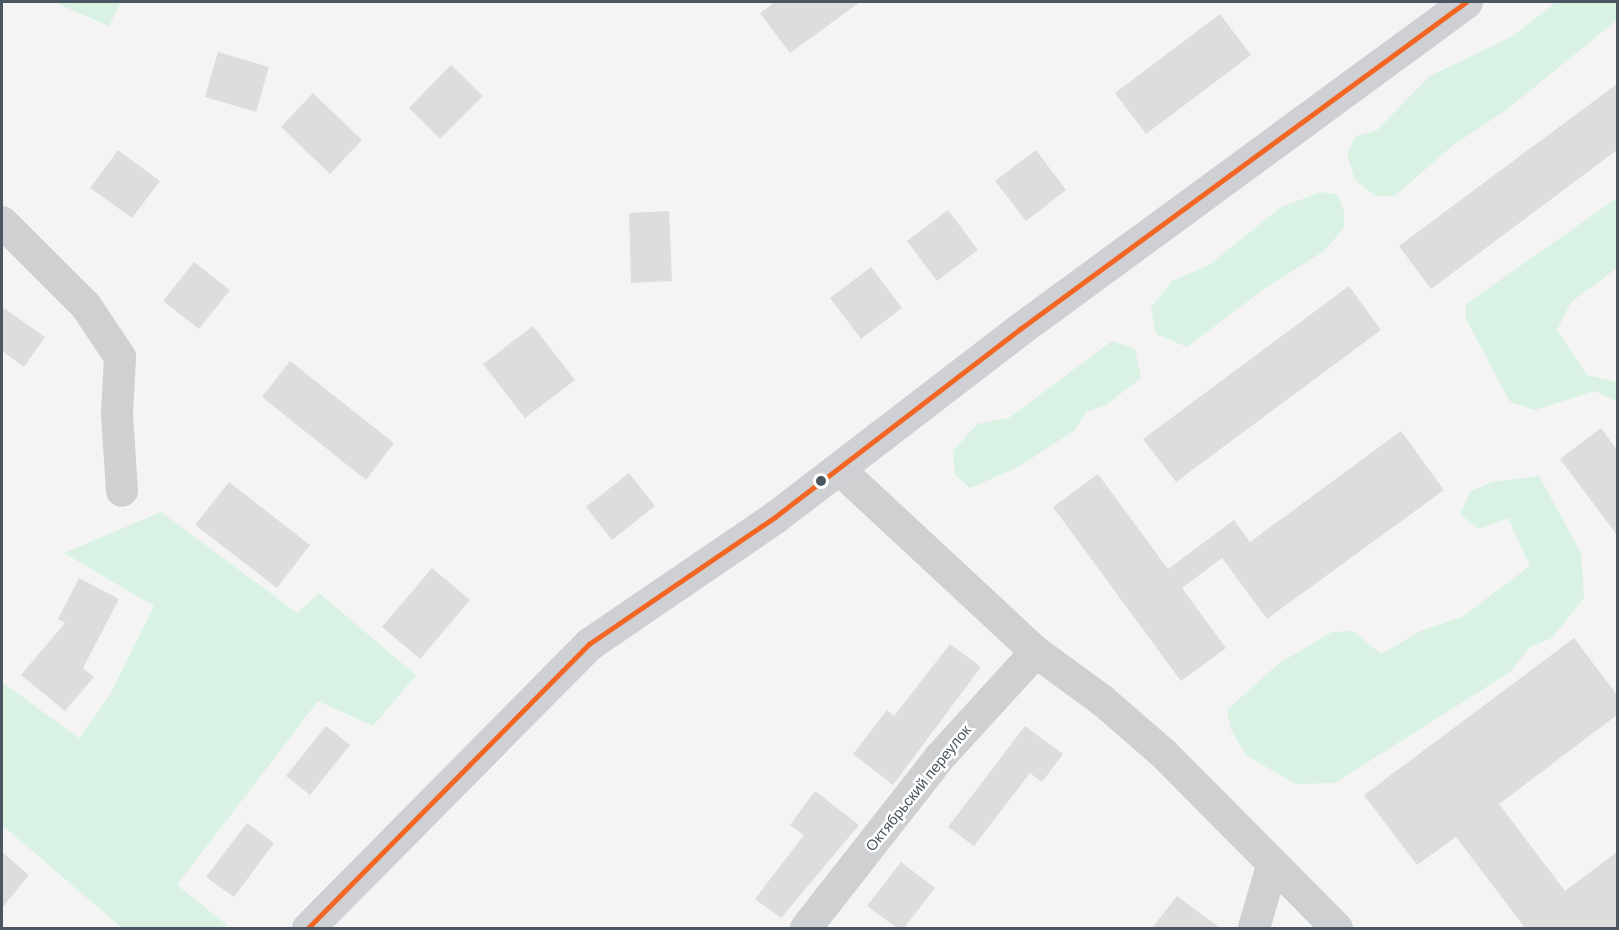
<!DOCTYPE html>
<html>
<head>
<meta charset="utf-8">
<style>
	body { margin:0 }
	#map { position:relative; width:1619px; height:930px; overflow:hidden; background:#f4f4f4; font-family:Helvetica,sans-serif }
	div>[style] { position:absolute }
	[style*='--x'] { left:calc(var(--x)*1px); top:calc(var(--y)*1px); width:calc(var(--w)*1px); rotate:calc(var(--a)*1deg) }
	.green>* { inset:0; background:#d9f2e3 }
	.building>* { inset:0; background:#ddddde }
	.minor>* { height:32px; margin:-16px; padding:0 16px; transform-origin:16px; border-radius:16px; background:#ced0d2 }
	.secondary>* { height:33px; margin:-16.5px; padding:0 16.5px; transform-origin:16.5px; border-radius:16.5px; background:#ced0d4 }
	.bus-1>* { height:4.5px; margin:-2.25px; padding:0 2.25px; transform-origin:2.25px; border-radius:2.25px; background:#f26522 }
	.dots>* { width:16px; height:16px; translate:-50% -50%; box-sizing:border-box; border:3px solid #fff; border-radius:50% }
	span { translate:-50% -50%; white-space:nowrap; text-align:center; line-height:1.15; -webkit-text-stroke:5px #fff; paint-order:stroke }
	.street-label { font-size:15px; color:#4a5661 }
	.frame { position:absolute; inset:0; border:3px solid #4a5661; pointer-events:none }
</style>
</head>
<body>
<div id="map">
	<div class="green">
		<i style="clip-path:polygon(54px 2px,121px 2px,109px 26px)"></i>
		<i style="clip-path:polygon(1556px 2px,1617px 2px,1617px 20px,1506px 110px,1452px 146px,1395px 196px,1375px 196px,1355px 180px,1347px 154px,1356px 136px,1377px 130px,1430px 76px,1513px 36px)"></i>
		<i style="clip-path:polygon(1321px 192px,1338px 195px,1344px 212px,1344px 228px,1324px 251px,1264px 289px,1187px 347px,1156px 334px,1151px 308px,1172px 281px,1209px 265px,1281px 207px)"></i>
		<i style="clip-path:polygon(1617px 198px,1617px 268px,1571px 302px,1557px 330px,1587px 375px,1617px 382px,1617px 401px,1594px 391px,1535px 410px,1510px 402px,1466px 319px,1466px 304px)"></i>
		<i style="clip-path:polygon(1112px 341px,1135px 349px,1141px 378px,1106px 405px,1086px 412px,1075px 430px,1020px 466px,970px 488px,955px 475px,953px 451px,977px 424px,1009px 418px)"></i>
		<i style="clip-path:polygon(1539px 476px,1581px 553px,1584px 598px,1552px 638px,1530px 647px,1510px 672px,1335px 783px,1296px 784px,1247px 756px,1231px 730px,1227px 710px,1278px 664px,1332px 632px,1353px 631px,1381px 654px,1421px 631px,1462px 617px,1530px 566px,1508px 518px,1479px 529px,1460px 514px,1471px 491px,1492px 482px)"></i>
		<i style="clip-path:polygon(161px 512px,297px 613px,319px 593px,416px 675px,373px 726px,318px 701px,177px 885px,227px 925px,224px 928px,122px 928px,2px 825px,2px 682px,79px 738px,110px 695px,154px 606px,64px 553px)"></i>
	</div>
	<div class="building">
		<i style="clip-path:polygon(775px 2px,860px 2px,790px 53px,760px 13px)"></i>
		<i style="clip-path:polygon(1220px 14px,1251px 55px,1146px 134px,1115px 93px)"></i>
		<i style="clip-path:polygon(218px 52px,269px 67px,256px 112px,205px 97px)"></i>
		<i style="clip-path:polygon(451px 65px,483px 96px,440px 139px,409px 108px)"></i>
		<i style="clip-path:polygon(1617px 84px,1617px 150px,1431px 289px,1399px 246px)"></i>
		<i style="clip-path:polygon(313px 93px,362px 140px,330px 174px,281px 127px)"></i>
		<i style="clip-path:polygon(118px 150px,160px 181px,132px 218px,90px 188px)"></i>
		<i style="clip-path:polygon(1036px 150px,1066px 190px,1026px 221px,995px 181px)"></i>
		<i style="clip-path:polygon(948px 210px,978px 250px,937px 281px,907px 241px)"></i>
		<i style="clip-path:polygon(669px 211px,672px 281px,631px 283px,629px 213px)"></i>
		<i style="clip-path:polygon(194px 262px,230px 290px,199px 329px,163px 301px)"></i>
		<i style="clip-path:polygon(871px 267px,902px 308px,861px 339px,830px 298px)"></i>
		<i style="clip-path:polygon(1349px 286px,1381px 330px,1176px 482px,1143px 439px)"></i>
		<i style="clip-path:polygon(2px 307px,45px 337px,24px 367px,2px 351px)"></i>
		<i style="clip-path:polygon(533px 326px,575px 380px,525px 418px,483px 364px)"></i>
		<i style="clip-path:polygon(290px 361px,394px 443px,366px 480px,262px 397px)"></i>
		<i style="clip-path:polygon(1601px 428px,1617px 450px,1617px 535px,1560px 459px)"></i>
		<i style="clip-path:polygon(1401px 431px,1444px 490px,1267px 619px,1222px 558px,1182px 588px,1226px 648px,1181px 681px,1053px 507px,1098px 474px,1168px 569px,1234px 520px,1250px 542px)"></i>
		<i style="clip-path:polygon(629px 473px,655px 506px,612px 540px,586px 507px)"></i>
		<i style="clip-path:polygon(229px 482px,310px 545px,277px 588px,195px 525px)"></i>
		<i style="clip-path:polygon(432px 568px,470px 600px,420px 659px,382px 627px)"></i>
		<i style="clip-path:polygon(79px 578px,119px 599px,83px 668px,94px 677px,65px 711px,21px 675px,65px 623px,58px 619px)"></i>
		<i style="clip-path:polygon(1574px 638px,1617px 695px,1617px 715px,1499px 804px,1565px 891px,1617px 852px,1617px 928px,1525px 928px,1456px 837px,1417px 865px,1364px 795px)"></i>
		<i style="clip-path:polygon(950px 644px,981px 667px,893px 785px,853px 754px,887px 710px,894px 716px)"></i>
		<i style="clip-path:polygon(326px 726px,350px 745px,310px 795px,286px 776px)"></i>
		<i style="clip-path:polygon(1025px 726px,1063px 754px,1042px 782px,1030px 773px,974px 846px,948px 827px)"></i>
		<i style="clip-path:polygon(815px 791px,859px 825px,781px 918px,755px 899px,804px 835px,790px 825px)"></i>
		<i style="clip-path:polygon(247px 823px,274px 843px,234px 897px,206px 877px)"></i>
		<i style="clip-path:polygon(2px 852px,29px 875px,2px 908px)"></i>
		<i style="clip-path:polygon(901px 862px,935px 888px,904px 928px,897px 928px,867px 906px)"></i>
		<i style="clip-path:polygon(1177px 896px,1220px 928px,1152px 928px)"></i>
	</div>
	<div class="minor">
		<i style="--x:2;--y:222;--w:119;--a:45"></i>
		<i style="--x:86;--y:306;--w:61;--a:56.3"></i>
		<i style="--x:120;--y:357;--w:58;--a:93"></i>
		<i style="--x:117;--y:415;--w:76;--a:86.2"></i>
		<i style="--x:839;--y:469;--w:269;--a:42.9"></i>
		<i style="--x:1036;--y:652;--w:83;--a:36.2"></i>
		<i style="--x:1103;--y:701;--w:79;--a:40.9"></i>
		<i style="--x:1163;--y:753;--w:247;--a:45.2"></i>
		<i style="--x:806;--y:928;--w:217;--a:-51.9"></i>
		<i style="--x:940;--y:757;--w:142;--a:-47.6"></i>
		<i style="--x:1254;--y:928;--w:65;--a:-73.8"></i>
	</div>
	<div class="secondary">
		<i style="--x:308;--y:928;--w:400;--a:-45.3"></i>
		<i style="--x:589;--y:644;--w:225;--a:-34.3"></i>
		<i style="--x:775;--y:517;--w:309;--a:-37.5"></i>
		<i style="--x:1020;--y:329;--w:553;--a:-36.25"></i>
	</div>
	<div class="bus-1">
		<i style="--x:308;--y:928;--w:400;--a:-45.3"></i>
		<i style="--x:589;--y:644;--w:225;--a:-34.3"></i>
		<i style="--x:775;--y:517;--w:309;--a:-37.5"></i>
		<i style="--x:1020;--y:329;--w:553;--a:-36.25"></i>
	</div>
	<div class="dots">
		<i style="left:821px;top:481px;background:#4a5661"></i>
	</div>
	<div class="street-label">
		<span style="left:918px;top:788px;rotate:-51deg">Октябрьский переулок</span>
	</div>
	<div class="frame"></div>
</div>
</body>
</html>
